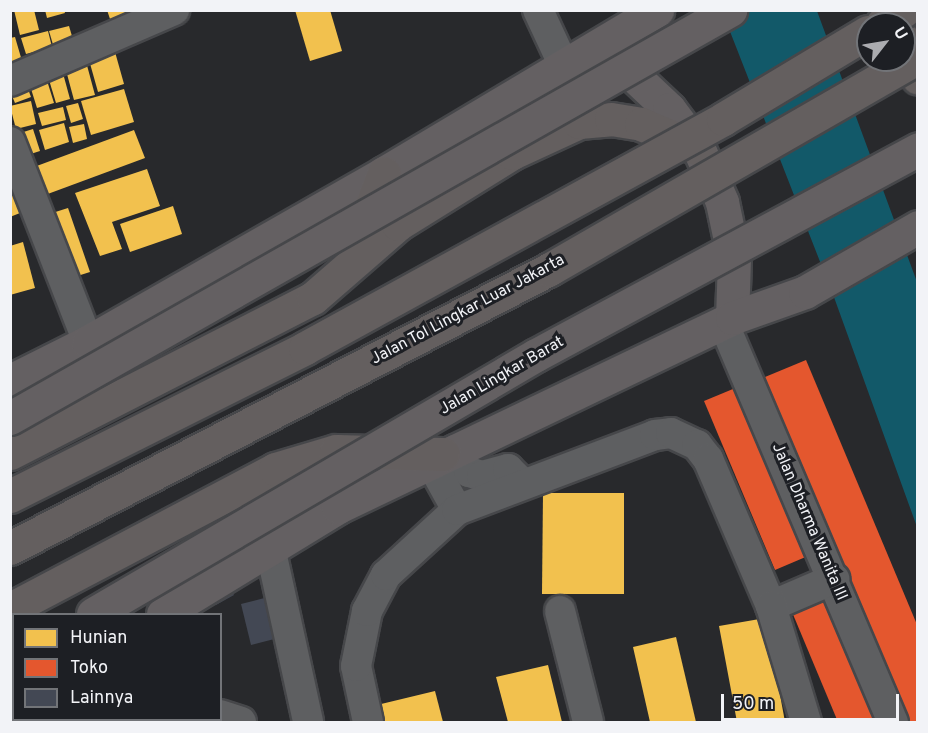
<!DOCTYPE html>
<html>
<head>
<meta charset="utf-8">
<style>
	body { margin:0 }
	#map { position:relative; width:928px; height:733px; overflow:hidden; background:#28292c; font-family:Overpass,sans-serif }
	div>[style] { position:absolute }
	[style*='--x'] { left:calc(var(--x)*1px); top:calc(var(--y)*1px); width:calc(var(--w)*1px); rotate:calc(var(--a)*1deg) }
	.water>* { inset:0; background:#125969 }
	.homes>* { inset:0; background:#f2c14e }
	.shops>* { inset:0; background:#e4572e }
	.building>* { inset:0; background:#434854 }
	.roads { filter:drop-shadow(2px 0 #46474a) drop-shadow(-2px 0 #46474a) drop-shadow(0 2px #46474a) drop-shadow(0 -2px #46474a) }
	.minor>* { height:30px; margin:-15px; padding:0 15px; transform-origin:15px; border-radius:15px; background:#5e5f61 }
	.major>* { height:33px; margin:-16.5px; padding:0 16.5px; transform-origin:16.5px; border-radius:16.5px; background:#646062 }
	.highway>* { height:33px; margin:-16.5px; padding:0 16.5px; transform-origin:16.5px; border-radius:16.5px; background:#645f5f }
	.bridges { filter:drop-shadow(2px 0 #46474a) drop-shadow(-2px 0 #46474a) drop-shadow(0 2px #46474a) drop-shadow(0 -2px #46474a) }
	.major-bridge>* { height:33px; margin:-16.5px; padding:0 16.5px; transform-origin:16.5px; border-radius:16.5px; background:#646062 }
	.highway-bridge>* { height:33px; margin:-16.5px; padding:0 16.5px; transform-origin:16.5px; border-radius:16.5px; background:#645f5f }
	span { translate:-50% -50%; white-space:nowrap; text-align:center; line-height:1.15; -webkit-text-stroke:6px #1d1f24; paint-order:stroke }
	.street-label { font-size:16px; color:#f2f3f7 }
	.frame { position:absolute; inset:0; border:12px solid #f2f3f7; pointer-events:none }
	.legend { position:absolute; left:12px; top:613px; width:210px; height:108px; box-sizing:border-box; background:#1d1f24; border:2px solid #727478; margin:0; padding:8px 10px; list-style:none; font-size:18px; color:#f2f3f7 }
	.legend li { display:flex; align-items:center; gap:12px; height:30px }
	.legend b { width:30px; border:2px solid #727478 }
	.north { position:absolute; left:856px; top:12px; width:60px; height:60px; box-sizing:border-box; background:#1d1f24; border:2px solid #727478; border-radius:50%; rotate:59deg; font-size:16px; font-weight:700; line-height:24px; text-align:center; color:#f2f3f7 }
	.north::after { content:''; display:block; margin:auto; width:21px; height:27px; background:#abacb0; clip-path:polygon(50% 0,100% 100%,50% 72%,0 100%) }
	.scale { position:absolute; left:721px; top:694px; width:178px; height:27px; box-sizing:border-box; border:3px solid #f2f3f7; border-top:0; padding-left:8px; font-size:18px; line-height:21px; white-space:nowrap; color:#f2f3f7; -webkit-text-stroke:4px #1d1f24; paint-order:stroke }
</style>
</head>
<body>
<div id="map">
	<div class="water">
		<i style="clip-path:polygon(722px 11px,817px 11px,917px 282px,917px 527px,835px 300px)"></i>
	</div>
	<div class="homes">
		<i style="clip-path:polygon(14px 10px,34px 10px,39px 30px,20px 35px)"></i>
		<i style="clip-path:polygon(45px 10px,64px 10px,65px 13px,47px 18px)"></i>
		<i style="clip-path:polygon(107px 10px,137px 10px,137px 11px,110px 19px)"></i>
		<i style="clip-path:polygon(295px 10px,330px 10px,342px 51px,310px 61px)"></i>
		<i style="clip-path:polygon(69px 26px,74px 43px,54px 48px,49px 31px)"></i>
		<i style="clip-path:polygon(48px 31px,52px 47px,26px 54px,21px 38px)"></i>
		<i style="clip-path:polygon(15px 37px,22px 61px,10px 64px,10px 38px)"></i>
		<i style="clip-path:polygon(115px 52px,124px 84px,98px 92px,89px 60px)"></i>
		<i style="clip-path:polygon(85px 58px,95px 95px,74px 100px,64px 63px)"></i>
		<i style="clip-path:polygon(61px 66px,70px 99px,56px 103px,46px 70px)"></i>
		<i style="clip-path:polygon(44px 71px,54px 103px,37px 108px,27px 76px)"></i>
		<i style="clip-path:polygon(24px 78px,31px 97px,15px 103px,10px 91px)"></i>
		<i style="clip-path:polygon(124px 89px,134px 122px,91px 135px,81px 101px)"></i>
		<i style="clip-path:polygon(31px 101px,36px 124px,16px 129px,10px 106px)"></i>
		<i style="clip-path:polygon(78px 103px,83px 119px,71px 123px,66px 106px)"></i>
		<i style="clip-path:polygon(63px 107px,66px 120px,42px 126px,38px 113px)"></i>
		<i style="clip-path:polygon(64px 123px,69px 142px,45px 150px,39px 130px)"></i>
		<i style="clip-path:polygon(84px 124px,87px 139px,73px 143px,69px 127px)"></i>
		<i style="clip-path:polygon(33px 129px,40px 151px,21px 157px,14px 135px)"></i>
		<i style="clip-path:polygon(134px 130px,145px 158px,45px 195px,34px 167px)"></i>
		<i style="clip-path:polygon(10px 162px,30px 209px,10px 217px)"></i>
		<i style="clip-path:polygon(147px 169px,160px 206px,112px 222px,122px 249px,100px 256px,75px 193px)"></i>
		<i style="clip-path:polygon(173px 206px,182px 234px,130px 252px,120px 224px)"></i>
		<i style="clip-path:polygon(68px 208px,90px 272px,71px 278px,49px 214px)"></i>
		<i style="clip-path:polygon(23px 242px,35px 288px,10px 295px,10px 246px)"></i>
		<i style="clip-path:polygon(543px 493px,624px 493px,624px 594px,542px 594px)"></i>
		<i style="clip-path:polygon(766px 618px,785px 722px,737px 722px,719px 626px)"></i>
		<i style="clip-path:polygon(676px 637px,696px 722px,650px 722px,633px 647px)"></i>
		<i style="clip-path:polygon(548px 665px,562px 722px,508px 722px,496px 677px)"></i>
		<i style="clip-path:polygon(435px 691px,443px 722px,382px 722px,377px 705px)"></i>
	</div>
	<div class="shops">
		<i style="clip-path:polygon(806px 360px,918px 627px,918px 722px,901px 722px,758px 380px)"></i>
		<i style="clip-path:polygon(745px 384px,815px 553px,775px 570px,704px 401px)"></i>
		<i style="clip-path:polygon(834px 594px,887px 722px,838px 722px,792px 612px)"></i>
	</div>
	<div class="building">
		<i style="clip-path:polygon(226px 582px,234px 595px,216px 605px,208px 592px)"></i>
		<i style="clip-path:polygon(272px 596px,282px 637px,251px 645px,241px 604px)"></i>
		<i style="clip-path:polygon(102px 720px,145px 720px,147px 722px,104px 722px)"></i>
	</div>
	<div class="roads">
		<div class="minor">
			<i style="--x:538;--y:10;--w:62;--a:65.1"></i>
			<i style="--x:10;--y:81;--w:179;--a:-23.4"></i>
			<i style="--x:10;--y:142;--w:215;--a:68.7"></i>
			<i style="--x:723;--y:322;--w:435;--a:67"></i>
			<i style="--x:455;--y:450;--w:26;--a:58"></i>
			<i style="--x:469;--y:472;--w:14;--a:17"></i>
			<i style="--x:482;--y:476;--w:27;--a:-15"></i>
			<i style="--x:508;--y:469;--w:20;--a:45"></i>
			<i style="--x:430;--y:461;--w:56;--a:61.1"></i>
			<i style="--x:270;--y:547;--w:179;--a:77.7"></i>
			<i style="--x:771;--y:606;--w:69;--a:-23.2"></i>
			<i style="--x:560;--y:611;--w:114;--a:75.8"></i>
			<i style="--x:220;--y:715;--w:22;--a:18"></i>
			<i style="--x:368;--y:722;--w:57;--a:-102.1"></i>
			<i style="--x:356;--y:666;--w:56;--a:-78.7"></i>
			<i style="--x:367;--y:611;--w:41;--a:-62.2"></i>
			<i style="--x:386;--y:575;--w:96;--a:-42.5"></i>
			<i style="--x:457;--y:510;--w:212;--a:-20.7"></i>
			<i style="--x:655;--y:435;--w:16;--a:-7"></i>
			<i style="--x:671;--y:433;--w:29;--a:25"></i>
			<i style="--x:697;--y:445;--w:18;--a:52"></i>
			<i style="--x:708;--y:459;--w:160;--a:66.8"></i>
			<i style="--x:771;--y:606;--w:121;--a:73.2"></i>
		</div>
		<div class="major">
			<i style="--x:600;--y:58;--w:37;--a:27"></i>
			<i style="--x:633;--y:75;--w:50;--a:43.4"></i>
			<i style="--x:669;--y:109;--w:50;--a:53.1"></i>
			<i style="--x:699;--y:149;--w:58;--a:66.5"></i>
			<i style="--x:722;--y:202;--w:58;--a:78.1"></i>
			<i style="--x:734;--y:259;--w:59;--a:91.9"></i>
			<i style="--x:10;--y:381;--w:87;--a:-26.6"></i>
			<i style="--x:88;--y:342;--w:341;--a:-29.7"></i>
			<i style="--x:384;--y:173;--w:318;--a:-30.8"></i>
			<i style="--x:163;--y:614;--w:205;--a:-31.4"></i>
			<i style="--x:338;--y:507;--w:437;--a:-25.6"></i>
			<i style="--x:732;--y:318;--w:77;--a:-19.6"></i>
			<i style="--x:805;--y:292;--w:130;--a:-29.9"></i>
			<i style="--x:10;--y:663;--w:4;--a:-27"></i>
			<i style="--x:10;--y:711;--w:4;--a:-27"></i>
		</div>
		<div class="highway">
			<i style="--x:904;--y:40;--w:40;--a:69.8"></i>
			<i style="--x:361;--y:233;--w:64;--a:-69"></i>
			<i style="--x:10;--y:453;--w:340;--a:-27.1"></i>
			<i style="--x:313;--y:298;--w:113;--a:-41"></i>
			<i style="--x:398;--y:224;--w:134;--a:-31.9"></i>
			<i style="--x:512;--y:153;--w:74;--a:-24.8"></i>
			<i style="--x:579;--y:122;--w:32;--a:-5"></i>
			<i style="--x:611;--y:119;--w:30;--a:9"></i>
			<i style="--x:641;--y:124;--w:63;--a:23.3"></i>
			<i style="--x:10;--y:609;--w:300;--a:-27.8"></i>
			<i style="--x:275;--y:469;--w:64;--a:-16.4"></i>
			<i style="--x:336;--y:451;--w:107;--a:1.6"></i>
		</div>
	</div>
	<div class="bridges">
		<div class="major-bridge">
			<i style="--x:10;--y:418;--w:828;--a:-29.54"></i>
			<i style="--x:93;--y:614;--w:513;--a:-30.31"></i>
			<i style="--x:536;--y:355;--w:434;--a:-28.3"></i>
		</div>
		<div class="highway-bridge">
			<i style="--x:882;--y:24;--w:26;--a:-32"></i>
			<i style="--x:10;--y:496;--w:330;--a:-26.6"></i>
			<i style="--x:305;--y:348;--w:477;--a:-28.7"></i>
			<i style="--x:723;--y:119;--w:169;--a:-31"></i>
			<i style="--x:10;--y:548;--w:606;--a:-27.33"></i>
			<i style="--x:548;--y:270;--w:427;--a:-29.9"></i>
		</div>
	</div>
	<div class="street-label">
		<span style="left:468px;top:310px;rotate:-28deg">Jalan Tol Lingkar Luar Jakarta</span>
		<span style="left:502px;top:376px;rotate:-30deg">Jalan Lingkar Barat</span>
		<span style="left:809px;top:522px;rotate:67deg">Jalan Dharma Wanita III</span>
	</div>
	<div class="frame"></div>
	<ul class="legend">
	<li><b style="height:16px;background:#f2c14e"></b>Hunian</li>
	<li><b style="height:16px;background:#e4572e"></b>Toko</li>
	<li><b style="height:16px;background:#434854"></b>Lainnya</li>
	</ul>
	<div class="north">U</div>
	<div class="scale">50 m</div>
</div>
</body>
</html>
